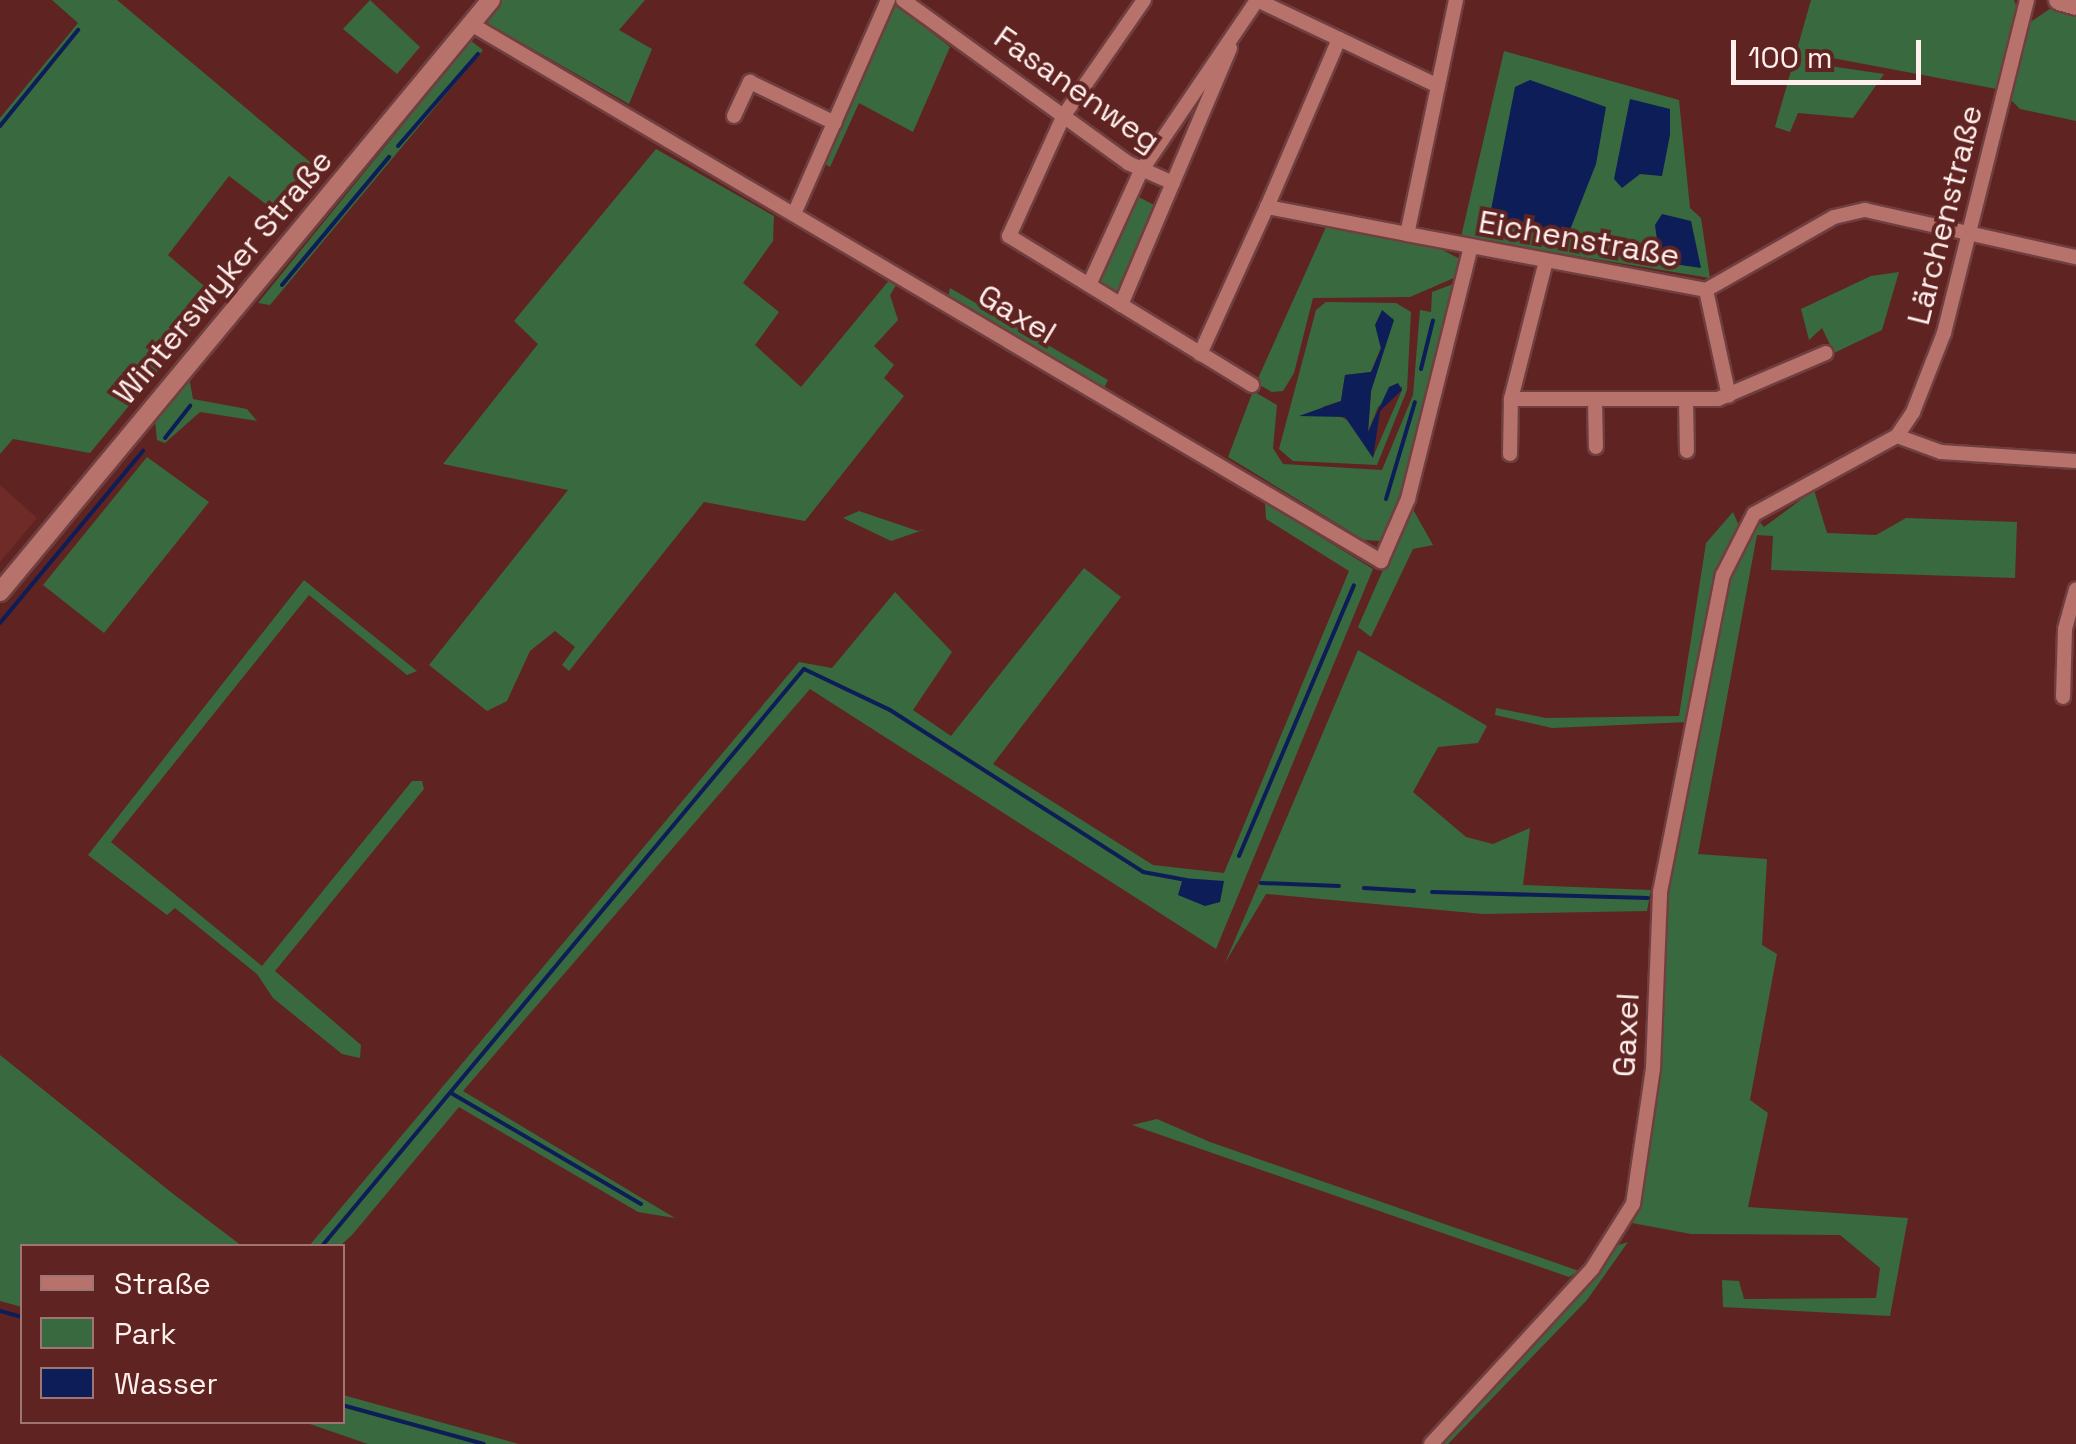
<!DOCTYPE html>
<html>
<head>
<meta charset="utf-8">
<style>
	body { margin:0 }
	#map { position:relative; width:2076px; height:1444px; overflow:hidden; background:#5f2421; font-family:"Space Grotesk",sans-serif }
	div>[style] { position:absolute }
	[style*='--x'] { left:calc(var(--x)*1px); top:calc(var(--y)*1px); width:calc(var(--w)*1px); rotate:calc(var(--a)*1deg) }
	.built>* { inset:0; background:#6f2b27 }
	.green>* { inset:0; background:#39693e }
	.water>* { inset:0; background:#0c1d57 }
	.stream>* { height:4px; margin:-2px; padding:0 2px; transform-origin:2px; border-radius:2px; background:#0c1d57 }
	.roads { filter:drop-shadow(2px 0 #6f3f3f) drop-shadow(-2px 0 #6f3f3f) drop-shadow(0 2px #6f3f3f) drop-shadow(0 -2px #6f3f3f) }
	.minor>* { height:14px; margin:-7px; padding:0 7px; transform-origin:7px; border-radius:7px; background:#b6726b }
	.tertiary>* { height:18px; margin:-9px; padding:0 9px; transform-origin:9px; border-radius:9px; background:#b6726b }
	.secondary>* { height:20px; margin:-10px; padding:0 10px; transform-origin:10px; border-radius:10px; background:#b6726b }
	span { translate:-50% -50%; white-space:nowrap; text-align:center; line-height:1.15; -webkit-text-stroke:8px #5f2421; paint-order:stroke }
	.street-label { font-size:32px; color:#ffefed }
	.legend { position:absolute; left:20px; top:1244px; width:325px; height:180px; box-sizing:border-box; background:#5f2421; border:2px solid #9f7573; margin:0; padding:12px 18px; list-style:none; font-size:30px; color:#ffefed }
	.legend li { display:flex; align-items:center; gap:20px; height:50px }
	.legend b { width:50px; border:2px solid #9f7573 }
	.scale { position:absolute; left:1731px; top:40px; width:190px; height:45px; box-sizing:border-box; border:5px solid #ffefed; border-top:0; padding-left:12px; font-size:30px; line-height:35px; white-space:nowrap; color:#ffefed; -webkit-text-stroke:8px #5f2421; paint-order:stroke }
</style>
</head>
<body>
<div id="map">
	<div class="built">
		<i style="clip-path:polygon(0 485px,37px 518px,0 562px)"></i>
	</div>
	<div class="green">
		<i style="clip-path:polygon(52px 0,117px 0,322px 172px,284px 218px,229px 176px,168px 255px,218px 298px,90px 453px,13px 439px,0 454px,0 118px,78px 23px)"></i>
		<i style="clip-path:polygon(370px 0,420px 47px,397px 74px,343px 29px)"></i>
		<i style="clip-path:polygon(501px 0,645px 0,619px 30px,652px 49px,629px 104px,487px 23px)"></i>
		<i style="clip-path:polygon(1811px 0,2014px 0,2017px 8px,1997px 89px,1811px 54px,1809px 63px,1884px 74px,1853px 118px,1798px 113px,1790px 132px,1775px 127px)"></i>
		<i style="clip-path:polygon(895px 4px,950px 47px,913px 132px,859px 103px,830px 167px,825px 164px)"></i>
		<i style="clip-path:polygon(2054px 6px,2076px 13px,2076px 121px,2020px 109px,2009px 98px,2026px 25px)"></i>
		<i style="clip-path:polygon(471px 41px,483px 50px,270px 305px,258px 303px)"></i>
		<i style="clip-path:polygon(1504px 51px,1679px 100px,1690px 208px,1701px 218px,1710px 278px,1461px 237px)"></i>
		<i style="clip-path:polygon(656px 149px,774px 216px,773px 241px,743px 283px,779px 312px,755px 345px,801px 387px,891px 278px,898px 282px,890px 295px,898px 320px,874px 346px,894px 365px,884px 378px,904px 396px,805px 521px,704px 502px,569px 671px,562px 665px,575px 647px,555px 631px,530px 651px,507px 701px,487px 711px,429px 665px,568px 490px,443px 464px,538px 344px,514px 321px)"></i>
		<i style="clip-path:polygon(1135px 195px,1156px 206px,1119px 295px,1097px 282px)"></i>
		<i style="clip-path:polygon(1326px 227px,1439px 248px,1458px 258px,1463px 274px,1410px 297px,1313px 298px,1294px 373px,1283px 391px,1272px 392px,1256px 383px)"></i>
		<i style="clip-path:polygon(1899px 272px,1882px 330px,1834px 353px,1822px 328px,1809px 340px,1801px 309px,1871px 276px)"></i>
		<i style="clip-path:polygon(1456px 283px,1406px 496px,1381px 541px,1364px 540px,1228px 457px,1253px 391px,1277px 405px,1273px 448px,1283px 464px,1382px 470px,1413px 395px,1420px 310px,1431px 312px,1432px 292px)"></i>
		<i style="clip-path:polygon(950px 288px,1108px 380px,1104px 388px,948px 298px)"></i>
		<i style="clip-path:polygon(evenodd,1326px 302px,1396px 303px,1411px 312px,1407px 390px,1377px 465px,1293px 461px,1279px 449px,1316px 310px,1326px 302px,1394px 315px,1371px 391px,1368px 432px,1378px 407px,1402px 386px,1402px 390px,1373px 457px,1355px 424px,1322px 407px,1341px 401px,1345px 375px,1371px 372px,1394px 315px)"></i>
		<i style="clip-path:polygon(189px 377px,193px 399px,247px 409px,257px 421px,200px 412px,165px 443px,157px 440px,155px 420px)"></i>
		<i style="clip-path:polygon(1186px 454px,1373px 569px,1216px 949px,810px 689px,463px 1091px,675px 1218px,638px 1212px,459px 1107px,352px 1235px,340px 1246px,309px 1246px,799px 662px,832px 668px,895px 592px,952px 652px,913px 710px,951px 736px,1084px 568px,1121px 597px,993px 764px,1153px 865px,1224px 873px,1349px 571px,1266px 519px,1265px 503px)"></i>
		<i style="clip-path:polygon(147px 457px,209px 502px,104px 633px,43px 585px)"></i>
		<i style="clip-path:polygon(1814px 490px,1827px 533px,1876px 535px,1906px 518px,2017px 522px,2015px 578px,1771px 570px,1773px 536px,1757px 535px,1698px 854px,1767px 859px,1762px 945px,1777px 954px,1750px 1100px,1768px 1113px,1748px 1207px,1908px 1218px,1890px 1316px,1723px 1307px,1722px 1280px,1739px 1281px,1744px 1299px,1876px 1298px,1880px 1268px,1840px 1235px,1691px 1234px,1632px 1223px,1661px 920px,1726px 583px,1756px 518px,1764px 527px)"></i>
		<i style="clip-path:polygon(1411px 506px,1433px 545px,1413px 549px,1371px 637px,1358px 627px)"></i>
		<i style="clip-path:polygon(859px 511px,918px 531px,926px 529px,891px 541px,843px 518px)"></i>
		<i style="clip-path:polygon(1733px 512px,1740px 528px,1688px 722px,1552px 728px,1495px 715px,1496px 708px,1546px 718px,1679px 716px,1706px 543px)"></i>
		<i style="clip-path:polygon(304px 580px,417px 671px,407px 675px,309px 595px,111px 842px,262px 966px,412px 781px,422px 781px,424px 789px,275px 971px,361px 1045px,360px 1058px,342px 1054px,273px 998px,257px 974px,175px 908px,167px 915px,88px 855px)"></i>
		<i style="clip-path:polygon(1358px 650px,1487px 726px,1478px 743px,1438px 747px,1413px 792px,1466px 837px,1493px 844px,1530px 828px,1523px 885px,1651px 890px,1647px 911px,1483px 914px,1266px 894px,1225px 963px)"></i>
		<i style="clip-path:polygon(0 1055px,172px 1193px,242px 1246px,22px 1246px,22px 1307px,0 1301px)"></i>
		<i style="clip-path:polygon(1157px 1119px,1210px 1142px,1579px 1271px,1569px 1277px,1132px 1125px)"></i>
		<i style="clip-path:polygon(1628px 1242px,1587px 1300px,1448px 1444px,1436px 1444px,1616px 1246px)"></i>
		<i style="clip-path:polygon(343px 1395px,519px 1444px,368px 1444px,304px 1422px,342px 1422px)"></i>
	</div>
	<div class="water">
		<i style="clip-path:polygon(1530px 80px,1606px 107px,1596px 164px,1566px 240px,1489px 220px,1515px 87px)"></i>
		<i style="clip-path:polygon(1630px 99px,1670px 109px,1670px 135px,1662px 176px,1640px 174px,1622px 188px,1614px 179px)"></i>
		<i style="clip-path:polygon(1662px 214px,1691px 221px,1701px 268px,1660px 262px,1655px 225px)"></i>
		<i style="clip-path:polygon(1382px 310px,1394px 320px,1371px 391px,1368px 432px,1389px 387px,1398px 383px,1402px 390px,1380px 411px,1373px 458px,1345px 417px,1299px 416px,1341px 401px,1345px 375px,1371px 372px,1381px 349px,1375px 325px)"></i>
		<i style="clip-path:polygon(1183px 878px,1224px 881px,1220px 902px,1205px 906px,1178px 895px)"></i>
	</div>
	<div class="stream">
		<i style="--x:0;--y:126;--w:124;--a:-50.9"></i>
		<i style="--x:398;--y:146;--w:122;--a:-49"></i>
		<i style="--x:282;--y:285;--w:167;--a:-50.1"></i>
		<i style="--x:1421;--y:369;--w:50;--a:-76.2"></i>
		<i style="--x:165;--y:438;--w:41;--a:-52"></i>
		<i style="--x:1386;--y:499;--w:101;--a:-73.4"></i>
		<i style="--x:0;--y:623;--w:224;--a:-50.3"></i>
		<i style="--x:1239;--y:856;--w:294;--a:-67"></i>
		<i style="--x:1261;--y:883;--w:78;--a:2.2"></i>
		<i style="--x:1364;--y:888;--w:50;--a:3.4"></i>
		<i style="--x:1432;--y:892;--w:216;--a:1.6"></i>
		<i style="--x:451;--y:1093;--w:220;--a:30.3"></i>
		<i style="--x:322;--y:1246;--w:752;--a:-50.13"></i>
		<i style="--x:804;--y:669;--w:95;--a:25.5"></i>
		<i style="--x:890;--y:710;--w:300;--a:32.6"></i>
		<i style="--x:1143;--y:872;--w:44;--a:10.5"></i>
		<i style="--x:0;--y:1311;--w:23;--a:15"></i>
		<i style="--x:342;--y:1405;--w:147;--a:15.4"></i>
	</div>
	<div class="roads">
		<div class="minor">
			<i style="--x:903;--y:0;--w:278;--a:35.9"></i>
			<i style="--x:1128;--y:163;--w:49;--a:24"></i>
			<i style="--x:1144;--y:0;--w:140;--a:124.8"></i>
			<i style="--x:1064;--y:115;--w:133;--a:114.4"></i>
			<i style="--x:1009;--y:236;--w:285;--a:31.5"></i>
			<i style="--x:1456;--y:0;--w:239;--a:101.8"></i>
			<i style="--x:1407;--y:234;--w:304;--a:10.6"></i>
			<i style="--x:1706;--y:290;--w:147;--a:-29.7"></i>
			<i style="--x:1834;--y:217;--w:32;--a:-13"></i>
			<i style="--x:1865;--y:210;--w:216;--a:12.6"></i>
			<i style="--x:471;--y:24;--w:1057;--a:30.55"></i>
			<i style="--x:1381;--y:561;--w:68;--a:-66.5"></i>
			<i style="--x:1408;--y:499;--w:260;--a:-76"></i>
			<i style="--x:1339;--y:39;--w:183;--a:113.2"></i>
			<i style="--x:1267;--y:207;--w:143;--a:10.9"></i>
			<i style="--x:734;--y:116;--w:38;--a:-65"></i>
			<i style="--x:750;--y:82;--w:94;--a:25.8"></i>
			<i style="--x:794;--y:214;--w:234;--a:-66.3"></i>
			<i style="--x:1089;--y:285;--w:125;--a:-65.5"></i>
			<i style="--x:1141;--y:171;--w:207;--a:-55.8"></i>
			<i style="--x:1257;--y:0;--w:198;--a:25.4"></i>
			<i style="--x:1706;--y:290;--w:108;--a:77.8"></i>
			<i style="--x:1121;--y:305;--w:279;--a:-67"></i>
			<i style="--x:1200;--y:354;--w:162;--a:-65.5"></i>
			<i style="--x:1511;--y:399;--w:207;--a:0"></i>
			<i style="--x:1718;--y:399;--w:117;--a:-23.1"></i>
			<i style="--x:1686;--y:400;--w:51;--a:88.9"></i>
			<i style="--x:1595;--y:401;--w:46;--a:88.8"></i>
			<i style="--x:1897;--y:436;--w:47;--a:20"></i>
			<i style="--x:1941;--y:452;--w:135;--a:3.8"></i>
			<i style="--x:1510;--y:454;--w:55;--a:-89"></i>
			<i style="--x:1511;--y:399;--w:138;--a:-75.8"></i>
			<i style="--x:2063;--y:697;--w:68;--a:-88.3"></i>
			<i style="--x:2065;--y:629;--w:41;--a:-74.6"></i>
			<i style="--x:1431;--y:1444;--w:238;--a:-47.4"></i>
			<i style="--x:1592;--y:1269;--w:77;--a:-57.8"></i>
			<i style="--x:1633;--y:1204;--w:137;--a:-81.6"></i>
			<i style="--x:1653;--y:1068;--w:176;--a:-87.7"></i>
			<i style="--x:1660;--y:892;--w:323;--a:-78.8"></i>
			<i style="--x:1723;--y:575;--w:68;--a:-63.1"></i>
			<i style="--x:1754;--y:514;--w:163;--a:-28.6"></i>
			<i style="--x:1897;--y:436;--w:29;--a:-56"></i>
			<i style="--x:1913;--y:412;--w:85;--a:-68.6"></i>
			<i style="--x:1944;--y:333;--w:343;--a:-76"></i>
		</div>
		<div class="tertiary">
			<i style="--x:0;--y:592;--w:769;--a:-50.33"></i>
		</div>
		<div class="secondary">
			<i style="--x:2059;--y:0;--w:18;--a:16"></i>
		</div>
	</div>
	<div class="street-label">
		<span style="left:1077px;top:89px;rotate:35deg">Fasanenweg</span>
		<span style="left:1945px;top:215px;rotate:-76deg">Lärchenstraße</span>
		<span style="left:1579px;top:239px;rotate:10deg">Eichenstraße</span>
		<span style="left:223px;top:277px;rotate:-50deg">Winterswyker Straße</span>
		<span style="left:1017px;top:314px;rotate:31deg">Gaxel</span>
		<span style="left:1626px;top:1035px;rotate:-87deg">Gaxel</span>
	</div>
	<ul class="legend">
	<li><b style="height:12px;background:#b6726b"></b>Straße</li>
	<li><b style="height:28px;background:#39693e"></b>Park</li>
	<li><b style="height:28px;background:#0c1d57"></b>Wasser</li>
	</ul>
	<div class="scale">100 m</div>
</div>
</body>
</html>
